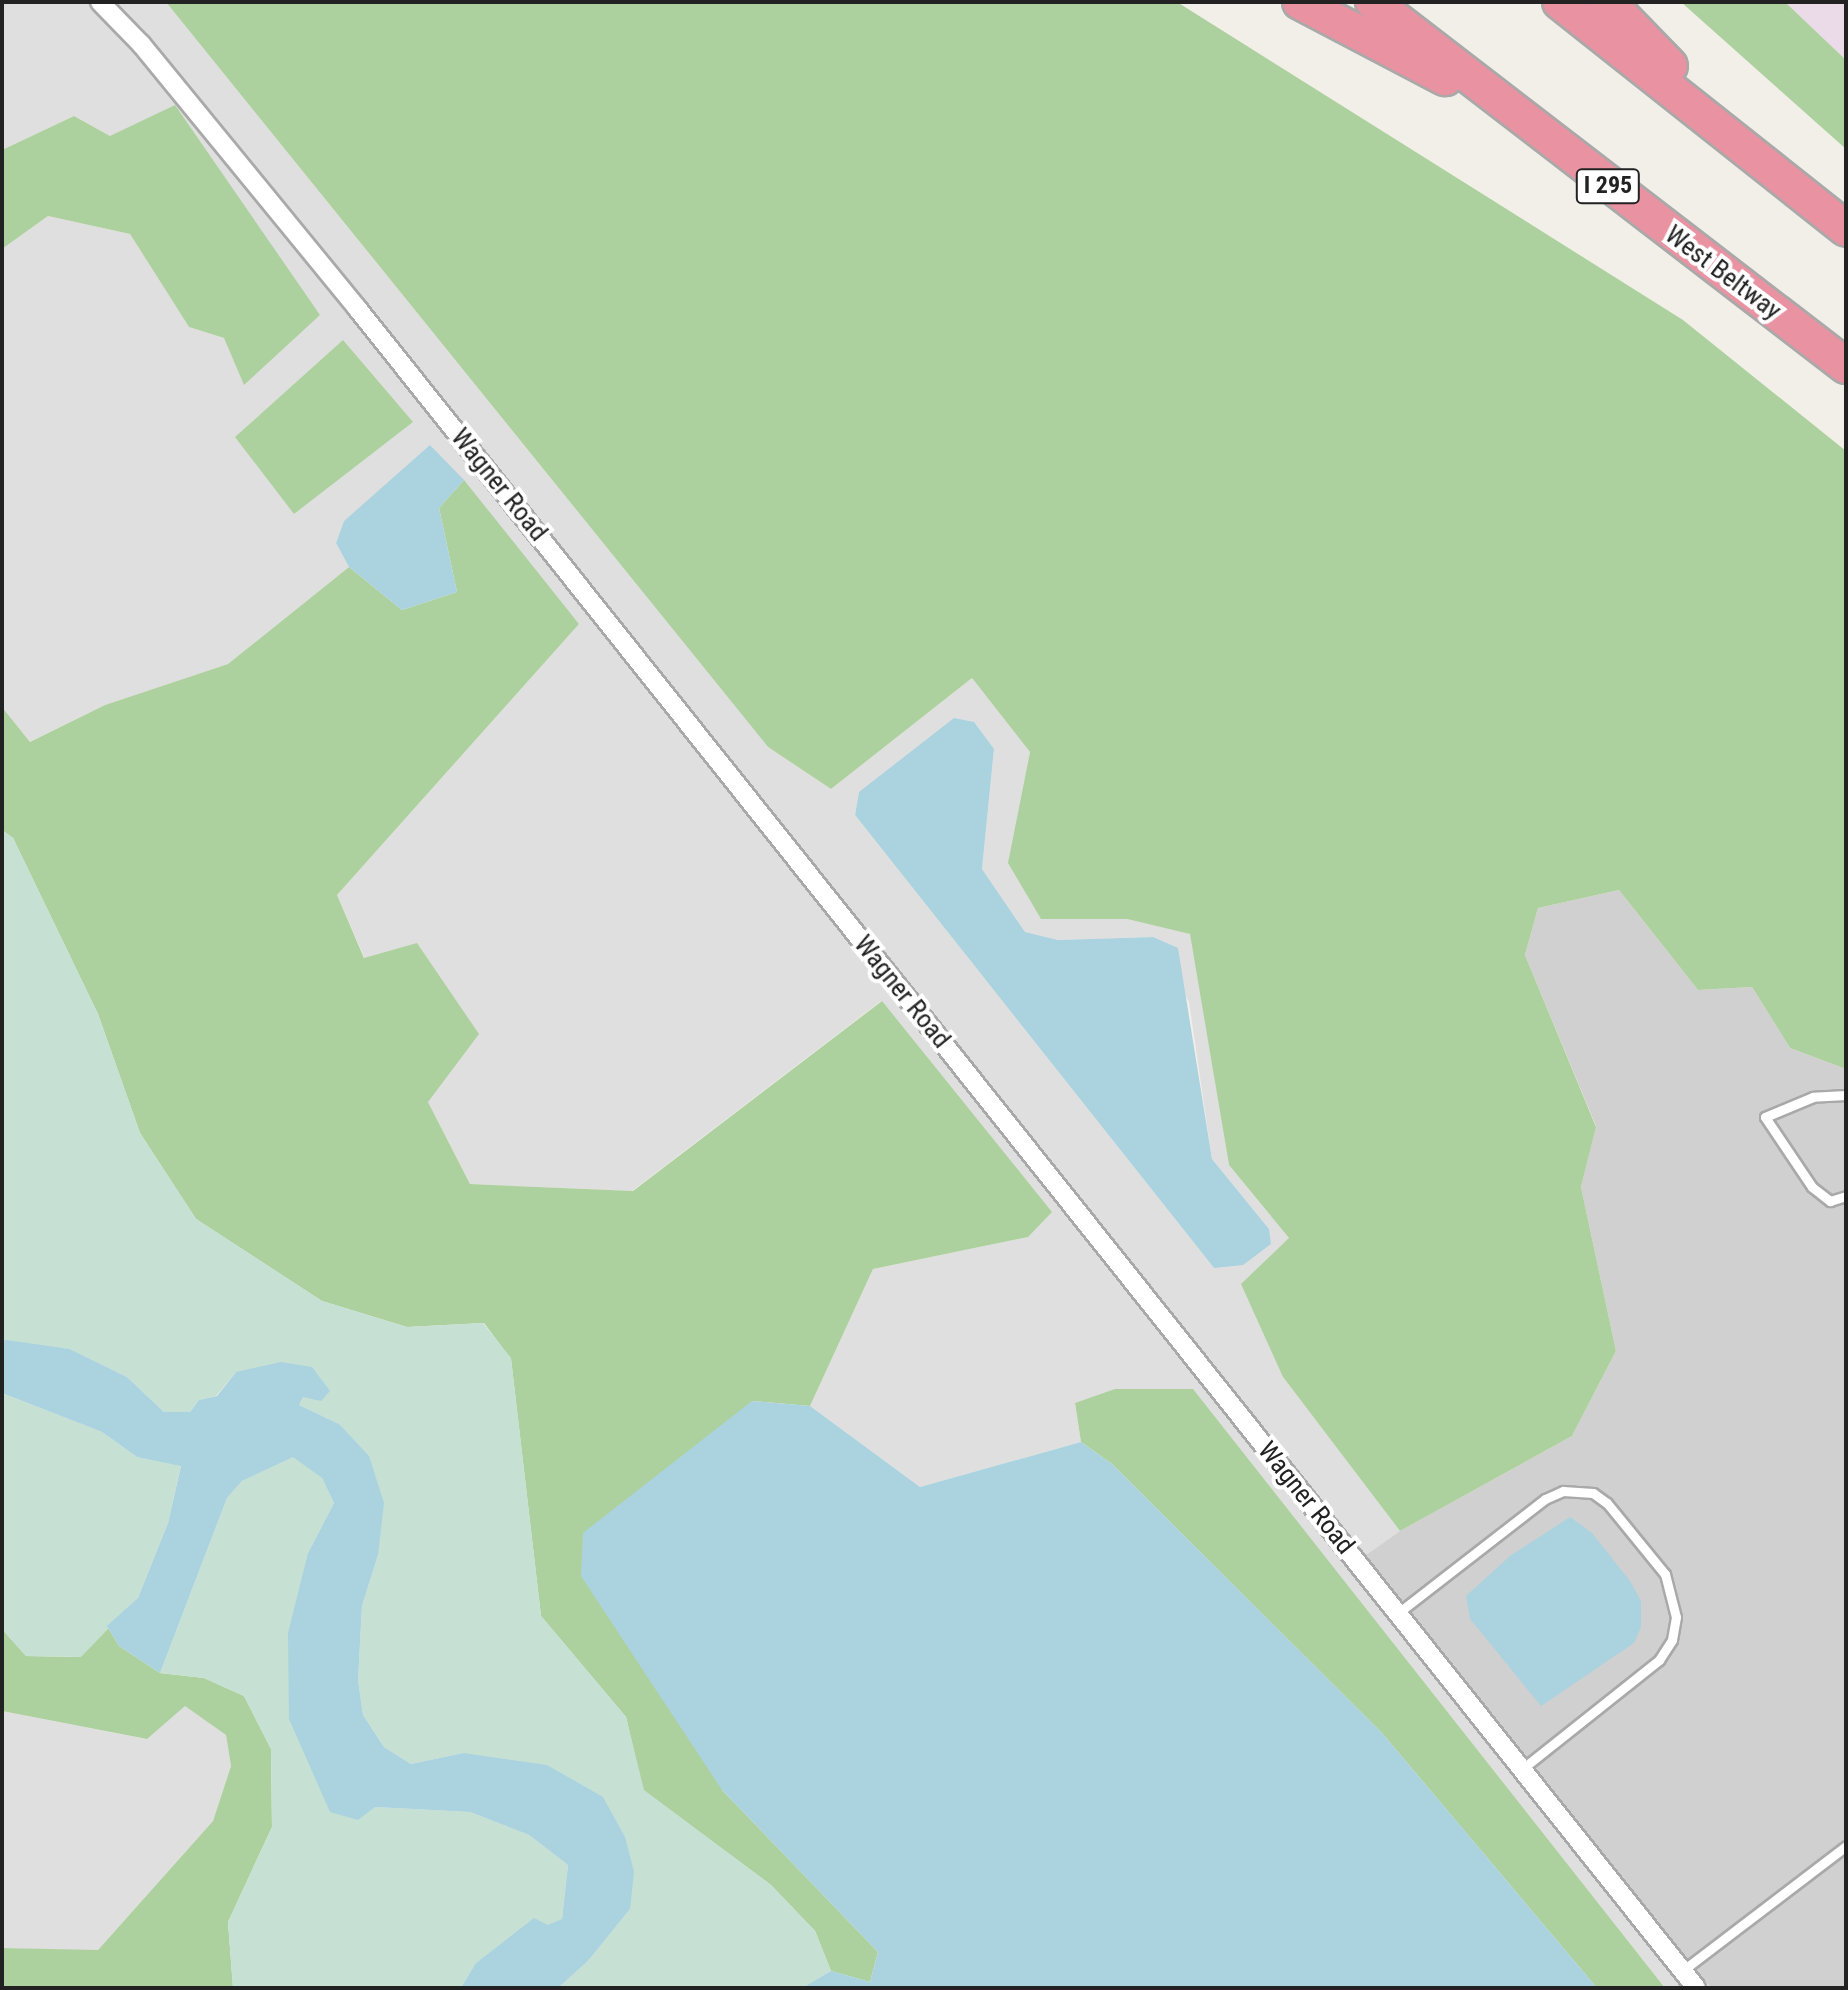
<!DOCTYPE html>
<html>
<head>
<meta charset="utf-8">
<style>
	body { margin:0 }
	#map { position:relative; width:1848px; height:1990px; overflow:hidden; background:#f2efe9; font-family:"Roboto Condensed",sans-serif }
	div>[style] { position:absolute }
	[style*='--x'] { left:calc(var(--x)*1px); top:calc(var(--y)*1px); width:calc(var(--w)*1px); rotate:calc(var(--a)*1deg) }
	.residential>* { inset:0; background:#e0dfdf }
	.industrial>* { inset:0; background:#ebdbe8 }
	.religious>* { inset:0; background:#d0d0d0 }
	.forest>* { inset:0; background:#add19e }
	.wetland>* { inset:0; background:#c6e0d4 }
	.water>* { inset:0; background:#aad3df }
	.roads { filter:drop-shadow(2px 0 #a9a9a9) drop-shadow(-2px 0 #a9a9a9) drop-shadow(0 2px #a9a9a9) drop-shadow(0 -2px #a9a9a9) }
	.service>* { height:9px; margin:-4.5px; padding:0 4.5px; transform-origin:4.5px; border-radius:4.5px; background:#fff }
	.minor>* { height:18px; margin:-9px; padding:0 9px; transform-origin:9px; border-radius:9px; background:#fff }
	.motorway>* { height:34px; margin:-17px; padding:0 17px; transform-origin:17px; border-radius:17px; background:#e892a2 }
	span { translate:-50% -50%; white-space:nowrap; text-align:center; line-height:1.15; -webkit-text-stroke:8px #fff; paint-order:stroke }
	.shield-label span { padding:2px 6px; background:#fff; border:2px solid; border-radius:6px; -webkit-text-stroke-width:0 }
	.shield-label { font-size:24px; color:#222; font-weight:700 }
	.street-label { font-size:26px; color:#222 }
	.frame { position:absolute; inset:0; border:4px solid #222; pointer-events:none }
</style>
</head>
<body>
<div id="map">
	<div class="residential">
		<i style="clip-path:polygon(evenodd,2px 2px,166px 2px,768px 747px,831px 789px,972px 678px,1030px 752px,1009px 863px,1041px 918px,1127px 919px,1191px 934px,1229px 1165px,1289px 1238px,1283px 1377px,1400px 1531px,1366px 1555px,1711px 1988px,1665px 1988px,1193px 1390px,1075px 1404px,1081px 1442px,920px 1487px,810px 1406px,873px 1269px,1028px 1237px,881px 1001px,632px 1191px,470px 1184px,428px 1102px,337px 895px,579px 624px,431px 446px,344px 521px,336px 543px,349px 567px,228px 664px,105px 705px,30px 742px,2px 707px,2px 249px,48px 216px,130px 234px,189px 327px,224px 338px,320px 316px,110px 136px,74px 116px,2px 150px,2px 2px,994px 750px,982px 869px,1025px 932px,1058px 940px,1153px 937px,1189px 1002px,1212px 1159px,1269px 1229px,1214px 1268px,855px 815px,859px 792px,994px 750px)"></i>
		<i style="clip-path:polygon(185px 1705px,226px 1735px,231px 1766px,213px 1821px,97px 1951px,2px 1948px,2px 1711px,146px 1739px)"></i>
	</div>
	<div class="industrial">
		<i style="clip-path:polygon(1785px 2px,1846px 2px,1846px 60px)"></i>
	</div>
	<div class="religious">
		<i style="clip-path:polygon(1619px 890px,1698px 990px,1752px 987px,1790px 1048px,1846px 1069px,1846px 1988px,1711px 1988px,1366px 1555px,1400px 1531px,1572px 1436px,1616px 1351px,1581px 1187px,1596px 1126px,1525px 955px,1538px 908px)"></i>
	</div>
	<div class="forest">
		<i style="clip-path:polygon(166px 2px,1177px 2px,1683px 320px,1846px 451px,1846px 1069px,1790px 1048px,1752px 987px,1698px 990px,1619px 890px,1538px 908px,1525px 955px,1596px 1127px,1581px 1187px,1616px 1351px,1572px 1436px,1400px 1531px,1283px 1377px,1241px 1284px,1289px 1238px,1229px 1165px,1190px 934px,1127px 919px,1041px 919px,1008px 863px,1030px 752px,972px 678px,831px 789px,768px 747px)"></i>
		<i style="clip-path:polygon(1681px 2px,1785px 2px,1846px 60px,1846px 149px)"></i>
		<i style="clip-path:polygon(175px 105px,320px 315px,244px 385px,224px 338px,189px 327px,130px 234px,48px 216px,2px 249px,2px 150px,74px 116px,110px 136px)"></i>
		<i style="clip-path:polygon(343px 340px,413px 422px,294px 514px,235px 437px)"></i>
		<i style="clip-path:polygon(464px 480px,579px 624px,337px 895px,364px 958px,417px 943px,479px 1034px,428px 1102px,470px 1184px,633px 1191px,882px 1001px,1052px 1212px,1028px 1237px,873px 1269px,810px 1406px,752px 1401px,722px 1790px,878px 1952px,870px 1982px,831px 1971px,815px 1931px,771px 1885px,643px 1790px,626px 1717px,541px 1616px,511px 1359px,484px 1323px,407px 1327px,322px 1301px,196px 1219px,140px 1133px,98px 1014px,13px 838px,2px 830px,2px 707px,30px 742px,105px 705px,228px 664px,349px 567px,402px 610px,457px 592px,439px 508px)"></i>
		<i style="clip-path:polygon(1115px 1389px,1193px 1389px,1665px 1988px,1597px 1988px,1382px 1733px,1112px 1464px,1081px 1442px,1075px 1403px)"></i>
		<i style="clip-path:polygon(107px 1626px,119px 1646px,160px 1673px,204px 1678px,244px 1696px,271px 1749px,272px 1827px,228px 1922px,233px 1988px,2px 1988px,2px 1948px,98px 1950px,213px 1821px,231px 1766px,226px 1735px,185px 1706px,147px 1739px,2px 1711px,2px 1629px,26px 1656px,80px 1657px)"></i>
	</div>
	<div class="wetland">
		<i style="clip-path:polygon(2px 830px,13px 838px,98px 1014px,140px 1133px,196px 1219px,322px 1301px,407px 1327px,483px 1323px,511px 1358px,541px 1616px,626px 1717px,644px 1790px,771px 1885px,815px 1931px,831px 1971px,802px 1988px,558px 1988px,588px 1961px,630px 1909px,463px 1753px,411px 1764px,384px 1747px,363px 1715px,358px 1680px,362px 1606px,378px 1555px,339px 1424px,299px 1405px,303px 1397px,236px 1372px,216px 1396px,199px 1400px,190px 1412px,164px 1412px,127px 1377px,70px 1349px,2px 1342px)"></i>
		<i style="clip-path:polygon(2px 1393px,102px 1432px,137px 1457px,181px 1465px,168px 1523px,138px 1598px,81px 1657px,26px 1656px,2px 1629px)"></i>
		<i style="clip-path:polygon(293px 1456px,322px 1478px,334px 1503px,308px 1553px,330px 1812px,375px 1807px,470px 1812px,529px 1835px,568px 1865px,562px 1919px,475px 1964px,461px 1988px,233px 1988px,228px 1922px,272px 1827px,271px 1749px,244px 1696px,204px 1678px,160px 1673px,227px 1498px,242px 1481px)"></i>
	</div>
	<div class="water">
		<i style="clip-path:polygon(430px 445px,464px 480px,439px 508px,457px 592px,402px 610px,349px 567px,336px 543px,344px 521px)"></i>
		<i style="clip-path:polygon(954px 718px,974px 722px,994px 749px,982px 869px,1025px 932px,1058px 940px,1153px 937px,1178px 948px,1212px 1159px,1269px 1229px,1271px 1244px,1243px 1265px,1214px 1268px,855px 815px,859px 792px)"></i>
		<i style="clip-path:polygon(6px 1340px,70px 1349px,127px 1377px,164px 1412px,190px 1412px,199px 1400px,217px 1396px,236px 1372px,281px 1362px,312px 1367px,330px 1391px,321px 1401px,303px 1397px,299px 1405px,339px 1424px,369px 1456px,384px 1503px,378px 1555px,362px 1606px,358px 1680px,363px 1715px,384px 1747px,411px 1764px,463px 1753px,547px 1765px,603px 1797px,625px 1837px,634px 1872px,630px 1909px,588px 1961px,558px 1988px,461px 1988px,475px 1964px,534px 1918px,548px 1925px,562px 1919px,568px 1865px,529px 1835px,470px 1812px,375px 1807px,358px 1820px,330px 1812px,289px 1719px,288px 1633px,308px 1553px,334px 1503px,322px 1478px,293px 1457px,242px 1481px,227px 1498px,160px 1673px,119px 1646px,107px 1626px,138px 1598px,168px 1523px,181px 1466px,137px 1457px,102px 1432px,2px 1393px,2px 1342px)"></i>
		<i style="clip-path:polygon(752px 1401px,810px 1406px,920px 1487px,1081px 1442px,1112px 1464px,1382px 1733px,1597px 1988px,802px 1988px,831px 1971px,870px 1982px,878px 1952px,722px 1790px,581px 1576px,583px 1533px)"></i>
		<i style="clip-path:polygon(1570px 1517px,1592px 1533px,1630px 1581px,1641px 1601px,1641px 1627px,1634px 1643px,1541px 1706px,1470px 1619px,1466px 1596px,1510px 1556px)"></i>
	</div>
	<div class="roads">
		<div class="service">
			<i style="--x:1846;--y:1095;--w:33;--a:177"></i>
			<i style="--x:1813;--y:1097;--w:52;--a:157.4"></i>
			<i style="--x:1765;--y:1117;--w:84;--a:56.1"></i>
			<i style="--x:1812;--y:1187;--w:23;--a:38"></i>
			<i style="--x:1830;--y:1201;--w:17;--a:-17"></i>
			<i style="--x:1398;--y:1613;--w:186;--a:-37.8"></i>
			<i style="--x:1545;--y:1499;--w:20;--a:-24"></i>
			<i style="--x:1563;--y:1491;--w:30;--a:4"></i>
			<i style="--x:1593;--y:1493;--w:17;--a:36"></i>
			<i style="--x:1607;--y:1503;--w:92;--a:50.8"></i>
			<i style="--x:1665;--y:1574;--w:44;--a:75.7"></i>
			<i style="--x:1676;--y:1617;--w:23;--a:100"></i>
			<i style="--x:1672;--y:1640;--w:24;--a:123"></i>
			<i style="--x:1659;--y:1660;--w:175;--a:141.5"></i>
			<i style="--x:1682;--y:1971;--w:206;--a:-37.3"></i>
		</div>
		<div class="minor">
			<i style="--x:100;--y:2;--w:59;--a:45.7"></i>
			<i style="--x:141;--y:44;--w:341;--a:50.7"></i>
			<i style="--x:357;--y:308;--w:2148;--a:51.44"></i>
		</div>
		<div class="motorway">
			<i style="--x:1300;--y:2;--w:164;--a:27.7"></i>
			<i style="--x:1373;--y:2;--w:597;--a:37.58"></i>
			<i style="--x:1560;--y:2;--w:365;--a:38.4"></i>
			<i style="--x:1608;--y:2;--w:89;--a:45.9"></i>
		</div>
	</div>
	<div class="shield-label">
		<span style="left:1608px;top:186px">I 295</span>
	</div>
	<div class="street-label">
		<span style="left:1723px;top:273px;rotate:37deg">West Beltway</span>
		<span style="left:499px;top:485px;rotate:51deg">Wagner Road</span>
		<span style="left:902px;top:992px;rotate:51deg">Wagner Road</span>
		<span style="left:1306px;top:1498px;rotate:51deg">Wagner Road</span>
	</div>
	<div class="frame"></div>
</div>
</body>
</html>
